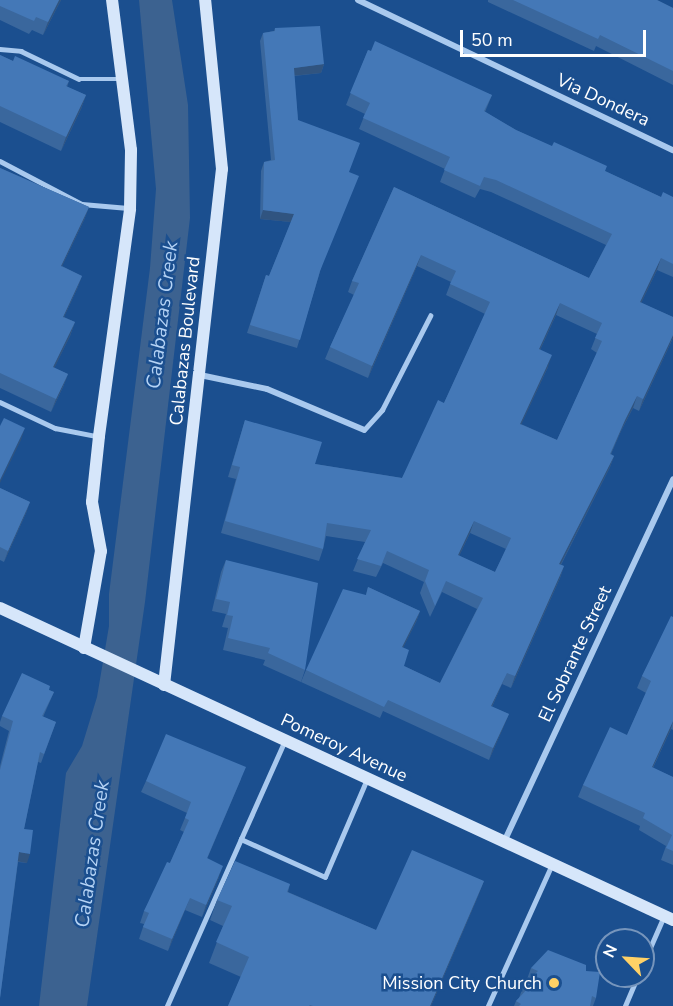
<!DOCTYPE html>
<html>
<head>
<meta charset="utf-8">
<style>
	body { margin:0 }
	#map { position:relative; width:673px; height:1006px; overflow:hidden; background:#1b4f8f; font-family:"Nunito Sans",sans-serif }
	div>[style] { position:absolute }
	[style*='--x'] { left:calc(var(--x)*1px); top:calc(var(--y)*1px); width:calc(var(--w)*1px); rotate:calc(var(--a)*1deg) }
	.water>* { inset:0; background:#3c6290 }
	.lane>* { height:4.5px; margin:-2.25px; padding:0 2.25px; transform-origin:2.25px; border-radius:2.25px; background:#a9c9ee }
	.street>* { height:6px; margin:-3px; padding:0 3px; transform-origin:3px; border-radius:3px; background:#a9c9ee }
	.secondary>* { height:12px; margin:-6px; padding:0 6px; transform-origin:6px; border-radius:6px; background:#d6e6fa }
	.wall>* { inset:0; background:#3a679d }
	.shaded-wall>* { inset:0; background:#305480 }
	.building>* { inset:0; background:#4478b7 }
	.dots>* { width:16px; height:16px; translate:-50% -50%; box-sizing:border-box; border:3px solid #1b4f8f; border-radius:50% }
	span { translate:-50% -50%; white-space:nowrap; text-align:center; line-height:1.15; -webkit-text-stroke:5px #1b4f8f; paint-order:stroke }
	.street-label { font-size:18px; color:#fff }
	.poi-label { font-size:18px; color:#fff }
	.right { translate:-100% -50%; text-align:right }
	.water-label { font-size:20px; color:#b5d3f5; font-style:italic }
	.north { position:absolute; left:595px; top:928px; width:60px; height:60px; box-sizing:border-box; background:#1b4f8f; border:2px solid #7695bc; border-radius:50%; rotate:295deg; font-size:16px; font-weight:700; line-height:24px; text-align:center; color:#fff }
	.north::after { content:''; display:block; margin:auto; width:21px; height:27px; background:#ffd166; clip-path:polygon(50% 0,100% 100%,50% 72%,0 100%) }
	.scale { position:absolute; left:460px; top:30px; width:186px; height:27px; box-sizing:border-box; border:3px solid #fff; border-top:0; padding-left:8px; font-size:18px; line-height:21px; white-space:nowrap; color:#fff; -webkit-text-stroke:4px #1b4f8f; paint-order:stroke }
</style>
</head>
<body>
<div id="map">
	<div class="water">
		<i style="clip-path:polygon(139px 0,172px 0,188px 105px,190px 218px,145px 602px,87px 1006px,39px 1006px,66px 773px,82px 746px,97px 697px,109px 626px,109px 594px,150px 268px,156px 189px)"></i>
	</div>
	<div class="lane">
		<i style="--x:0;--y:49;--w:21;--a:5"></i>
		<i style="--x:21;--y:51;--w:64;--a:25.8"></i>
		<i style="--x:79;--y:79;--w:43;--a:0"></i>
		<i style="--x:0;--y:161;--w:93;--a:27.7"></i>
		<i style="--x:82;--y:204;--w:46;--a:5"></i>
		<i style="--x:0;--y:402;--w:61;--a:25.3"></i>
		<i style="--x:55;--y:428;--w:42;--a:11"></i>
		<i style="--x:364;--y:430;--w:27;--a:-48"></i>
		<i style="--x:382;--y:410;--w:106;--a:-62.9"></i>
		<i style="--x:241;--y:839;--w:108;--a:-66"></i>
		<i style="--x:643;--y:964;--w:52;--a:-66.4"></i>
		<i style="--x:167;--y:1006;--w:183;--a:-66.1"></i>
		<i style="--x:241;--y:839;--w:92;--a:24.3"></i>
		<i style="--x:325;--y:877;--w:107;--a:-66.8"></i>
		<i style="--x:488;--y:1006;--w:156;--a:-65.7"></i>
		<i style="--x:625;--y:1006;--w:33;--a:-67"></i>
	</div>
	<div class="street">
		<i style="--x:358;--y:0;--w:349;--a:25.5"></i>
		<i style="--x:200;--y:375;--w:68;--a:11.8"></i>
		<i style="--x:267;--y:389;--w:105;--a:22.9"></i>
		<i style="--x:504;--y:842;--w:400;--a:-65"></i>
	</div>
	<div class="secondary">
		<i style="--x:0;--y:608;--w:742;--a:24.87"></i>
		<i style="--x:84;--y:648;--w:98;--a:-80.1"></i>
		<i style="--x:101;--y:551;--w:50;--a:-100.4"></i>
		<i style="--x:92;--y:502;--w:66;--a:-83.9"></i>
		<i style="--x:99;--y:436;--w:229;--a:-82.2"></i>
		<i style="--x:130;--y:209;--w:59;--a:-89"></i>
		<i style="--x:131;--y:150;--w:151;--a:-97.2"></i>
		<i style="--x:164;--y:685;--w:519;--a:-83.59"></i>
		<i style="--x:222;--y:169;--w:170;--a:-95.7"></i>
	</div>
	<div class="wall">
		<i style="clip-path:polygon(0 0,61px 0,43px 35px,32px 30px,29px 34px,0 20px)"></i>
		<i style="clip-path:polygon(488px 0,657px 0,673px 8px,673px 85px,596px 46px,594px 51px,488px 2px)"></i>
		<i style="clip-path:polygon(275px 28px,324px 64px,321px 73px,294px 76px,298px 120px,349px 172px,319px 275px,297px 348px,247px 333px,266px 275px,269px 276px,291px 222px,260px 219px,261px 171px,264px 162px,271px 160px,260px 41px,263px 33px,274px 31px)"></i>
		<i style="clip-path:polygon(evenodd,368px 50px,492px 95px,485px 112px,516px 130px,661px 197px,673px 197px,673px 277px,657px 270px,641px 303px,673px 317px,673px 338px,639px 411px,633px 408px,621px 431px,611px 454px,614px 456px,610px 467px,561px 565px,564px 566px,560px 578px,511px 688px,502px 684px,492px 707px,509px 714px,489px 760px,383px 711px,380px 718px,301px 682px,306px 670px,366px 595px,368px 587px,420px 611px,416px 622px,403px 647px,404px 666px,440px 683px,477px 609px,442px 592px,430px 617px,420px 593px,424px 582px,383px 563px,376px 577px,353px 571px,365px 542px,326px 536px,323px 549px,319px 561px,221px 533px,236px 479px,228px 477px,245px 420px,315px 464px,402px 478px,444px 403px,485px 314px,446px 295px,451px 282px,417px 266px,368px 378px,325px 359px,330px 347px,354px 295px,348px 292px,352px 281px,394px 187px,589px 278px,606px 245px,491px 192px,480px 189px,475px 198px,440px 182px,445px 169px,359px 129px,365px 114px,346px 105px,368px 50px,556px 315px,597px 334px,591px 349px,597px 353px,557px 440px,521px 424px,548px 367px,540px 350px,556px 315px,368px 50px,470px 533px,506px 549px,495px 572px,459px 556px,470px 533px)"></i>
		<i style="clip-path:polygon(0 55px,13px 61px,69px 81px,67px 87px,86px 95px,81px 109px,61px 151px,0 122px)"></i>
		<i style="clip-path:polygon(0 168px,89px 207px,84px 220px,62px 266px,82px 276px,77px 289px,64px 317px,75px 322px,70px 336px,54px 368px,68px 374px,63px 387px,51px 412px,0 388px)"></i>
		<i style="clip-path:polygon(0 488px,30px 502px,26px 513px,4px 562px,0 560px)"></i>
		<i style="clip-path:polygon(226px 560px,305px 670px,301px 682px,263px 665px,265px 660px,223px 650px,228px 628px,222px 627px,226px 614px,212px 611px,221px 572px)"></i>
		<i style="clip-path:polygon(673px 617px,673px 730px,671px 729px,653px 768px,673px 777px,673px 865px,661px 860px,666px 846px,639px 830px,640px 826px,578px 797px,583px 785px,627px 735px,646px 693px,637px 688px,642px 676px)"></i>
		<i style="clip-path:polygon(49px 690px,54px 692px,43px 717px,56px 722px,41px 763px,38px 762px,24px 829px,27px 863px,18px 862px,0 998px,0 766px,9px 731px,0 726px,0 722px,2px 716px)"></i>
		<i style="clip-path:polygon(241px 779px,207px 859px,219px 877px,202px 917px,185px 910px,168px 951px,139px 939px,144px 924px,140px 923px,144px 911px,170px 863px,184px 832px,180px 830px,187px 813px,141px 792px,146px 781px)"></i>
		<i style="clip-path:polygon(484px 881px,476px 901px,431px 1006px,228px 1006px,241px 977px,209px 963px,223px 926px,210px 920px,217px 900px,290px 884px,288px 892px,376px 930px)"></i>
		<i style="clip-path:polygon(531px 968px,586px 971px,596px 998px,593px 1006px,514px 1006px,516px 1001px,519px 998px,524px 984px,526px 982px)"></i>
	</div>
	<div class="shaded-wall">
		<i style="clip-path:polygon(59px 0,61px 0,43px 35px,48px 22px)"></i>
		<i style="clip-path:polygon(324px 64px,321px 73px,291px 76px,294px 68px)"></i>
		<i style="clip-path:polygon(86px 95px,81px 109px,61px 151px,66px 137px)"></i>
		<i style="clip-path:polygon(89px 207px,84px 220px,56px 279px,61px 266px)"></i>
		<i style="clip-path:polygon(263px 210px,294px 214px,291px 222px,260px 219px)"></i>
		<i style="clip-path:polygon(421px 255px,417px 266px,368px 378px,372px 366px)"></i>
		<i style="clip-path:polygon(661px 258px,657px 270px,636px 314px,640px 302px)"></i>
		<i style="clip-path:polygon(82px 276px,77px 289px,58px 330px,63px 317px)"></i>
		<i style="clip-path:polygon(560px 303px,556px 315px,535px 361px,539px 349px)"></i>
		<i style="clip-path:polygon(75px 322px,70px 336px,48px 381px,53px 367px)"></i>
		<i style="clip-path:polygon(673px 335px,673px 338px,639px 411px,643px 399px)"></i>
		<i style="clip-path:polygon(552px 355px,548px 367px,516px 436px,520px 424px)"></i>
		<i style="clip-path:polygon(68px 374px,63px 387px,51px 412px,56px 399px)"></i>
		<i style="clip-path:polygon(637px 396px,633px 408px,621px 431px,606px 465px,625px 420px)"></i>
		<i style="clip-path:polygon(25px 428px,21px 440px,0 483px,0 480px)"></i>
		<i style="clip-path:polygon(614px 456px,610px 467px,555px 576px,559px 564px)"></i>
		<i style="clip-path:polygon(30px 502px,26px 513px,4px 562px,8px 551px)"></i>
		<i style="clip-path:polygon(474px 521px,470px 533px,454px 567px,458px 555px)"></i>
		<i style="clip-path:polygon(564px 566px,560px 578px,511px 688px,515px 676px)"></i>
		<i style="clip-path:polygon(420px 611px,416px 622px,398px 658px,402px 647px)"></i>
		<i style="clip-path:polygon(507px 673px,502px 684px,487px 718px,491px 706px)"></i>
		<i style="clip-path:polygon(509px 714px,504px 726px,489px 760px,493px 748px)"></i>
		<i style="clip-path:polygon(673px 721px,671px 729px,647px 780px,652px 767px)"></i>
		<i style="clip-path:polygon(19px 852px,30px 854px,27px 863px,16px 861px)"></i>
		<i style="clip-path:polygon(223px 866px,219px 877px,202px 917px,206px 905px)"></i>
		<i style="clip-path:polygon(484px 881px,476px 901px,431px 1006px,430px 1006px)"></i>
		<i style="clip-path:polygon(190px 898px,185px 910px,168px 951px,172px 939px)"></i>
	</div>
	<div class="building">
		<i style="clip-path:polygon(0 0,59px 0,48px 22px,36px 17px,34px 21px,0 6px)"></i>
		<i style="clip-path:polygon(513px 0,657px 0,673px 8px,673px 71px,600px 35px,598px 39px)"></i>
		<i style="clip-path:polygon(320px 26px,324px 64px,294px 68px,298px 120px,360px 143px,349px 172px,359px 176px,320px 271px,300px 340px,250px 325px,266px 275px,269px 276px,294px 214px,263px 210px,264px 162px,275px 160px,263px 33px,275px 31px,275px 28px)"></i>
		<i style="clip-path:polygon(evenodd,375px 41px,492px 95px,484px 111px,516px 130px,552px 146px,554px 142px,607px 166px,605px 171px,661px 197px,663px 192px,673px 197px,673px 264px,661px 258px,640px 302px,673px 317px,673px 335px,643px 399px,637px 396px,625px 420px,610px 454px,614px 456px,559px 564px,564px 566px,515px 676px,507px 673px,491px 706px,509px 714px,493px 748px,388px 700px,384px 707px,306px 670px,343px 589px,366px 595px,368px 587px,420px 611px,402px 647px,409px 650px,404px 666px,440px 683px,483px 598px,446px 581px,435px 606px,425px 581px,429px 570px,387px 551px,381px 566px,357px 559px,371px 530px,327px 523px,323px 549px,225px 521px,240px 467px,232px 465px,245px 420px,322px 442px,315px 464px,402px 478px,438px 400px,444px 403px,490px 302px,450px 284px,456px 271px,421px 255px,372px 366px,330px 347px,359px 283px,352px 281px,394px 187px,589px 278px,612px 234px,496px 180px,484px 177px,480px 186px,444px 170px,450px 157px,363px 118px,370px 103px,350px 93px,368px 50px,371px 51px,375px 41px,560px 303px,602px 323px,595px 338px,602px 341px,557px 440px,520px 424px,552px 355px,539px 349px,560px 303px,375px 41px,474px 521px,511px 538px,495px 572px,458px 555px,474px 521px)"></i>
		<i style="clip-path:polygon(0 55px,13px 61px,15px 56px,69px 81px,66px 86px,86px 95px,66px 137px,0 106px)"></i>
		<i style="clip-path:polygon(0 168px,89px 207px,61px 266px,82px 276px,63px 317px,75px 322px,53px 367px,68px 374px,56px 399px,0 373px)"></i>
		<i style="clip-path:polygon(4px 418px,25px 428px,0 480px,0 426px)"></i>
		<i style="clip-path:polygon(0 488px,30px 502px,8px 551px,0 547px)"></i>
		<i style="clip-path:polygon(226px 560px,318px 583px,305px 670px,268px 653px,270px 648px,228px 638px,233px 616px,227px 615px,230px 602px,216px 599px)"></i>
		<i style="clip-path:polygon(671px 616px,673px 617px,673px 721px,652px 767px,673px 777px,673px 851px,666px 848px,672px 835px,643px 818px,645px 813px,583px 785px,610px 727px,627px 735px,651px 681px,642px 676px)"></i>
		<i style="clip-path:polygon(22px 673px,50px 686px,49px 690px,54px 692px,42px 716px,56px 722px,44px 754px,40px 752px,24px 829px,33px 830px,30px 854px,19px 852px,0 998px,0 770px,13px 721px,2px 716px)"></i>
		<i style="clip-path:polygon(166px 734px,246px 767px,207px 858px,223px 866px,206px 905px,190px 898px,172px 939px,143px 927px,149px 913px,144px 911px,167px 862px,170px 863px,189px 820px,185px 818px,191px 802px,146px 781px)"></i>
		<i style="clip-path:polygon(412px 850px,484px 881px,430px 1006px,313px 1006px,310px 1005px,309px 1006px,228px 1006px,249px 957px,216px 942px,232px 906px,217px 900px,235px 861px,290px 884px,287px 892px,376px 930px)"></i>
		<i style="clip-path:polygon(548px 950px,586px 965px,586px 971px,600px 972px,596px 998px,592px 996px,590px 1006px,519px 1006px,521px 1004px,516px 1001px,529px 987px,524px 984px,538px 971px,531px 968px)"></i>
	</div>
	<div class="dots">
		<i style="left:554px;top:983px;background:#ffd166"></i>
	</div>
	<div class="street-label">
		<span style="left:603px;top:100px;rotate:25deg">Via Dondera</span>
		<span style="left:185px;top:341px;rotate:-84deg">Calabazas Boulevard</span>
		<span style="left:575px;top:654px;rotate:-65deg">El Sobrante Street</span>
		<span style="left:344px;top:748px;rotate:25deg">Pomeroy Avenue</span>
	</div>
	<div class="poi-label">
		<span class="right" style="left:542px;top:983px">Mission City Church</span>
	</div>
	<div class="water-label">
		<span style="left:162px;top:315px;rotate:-83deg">Calabazas Creek</span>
		<span style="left:92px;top:854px;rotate:-82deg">Calabazas Creek</span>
	</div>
	<div class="north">N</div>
	<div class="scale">50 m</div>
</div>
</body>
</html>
